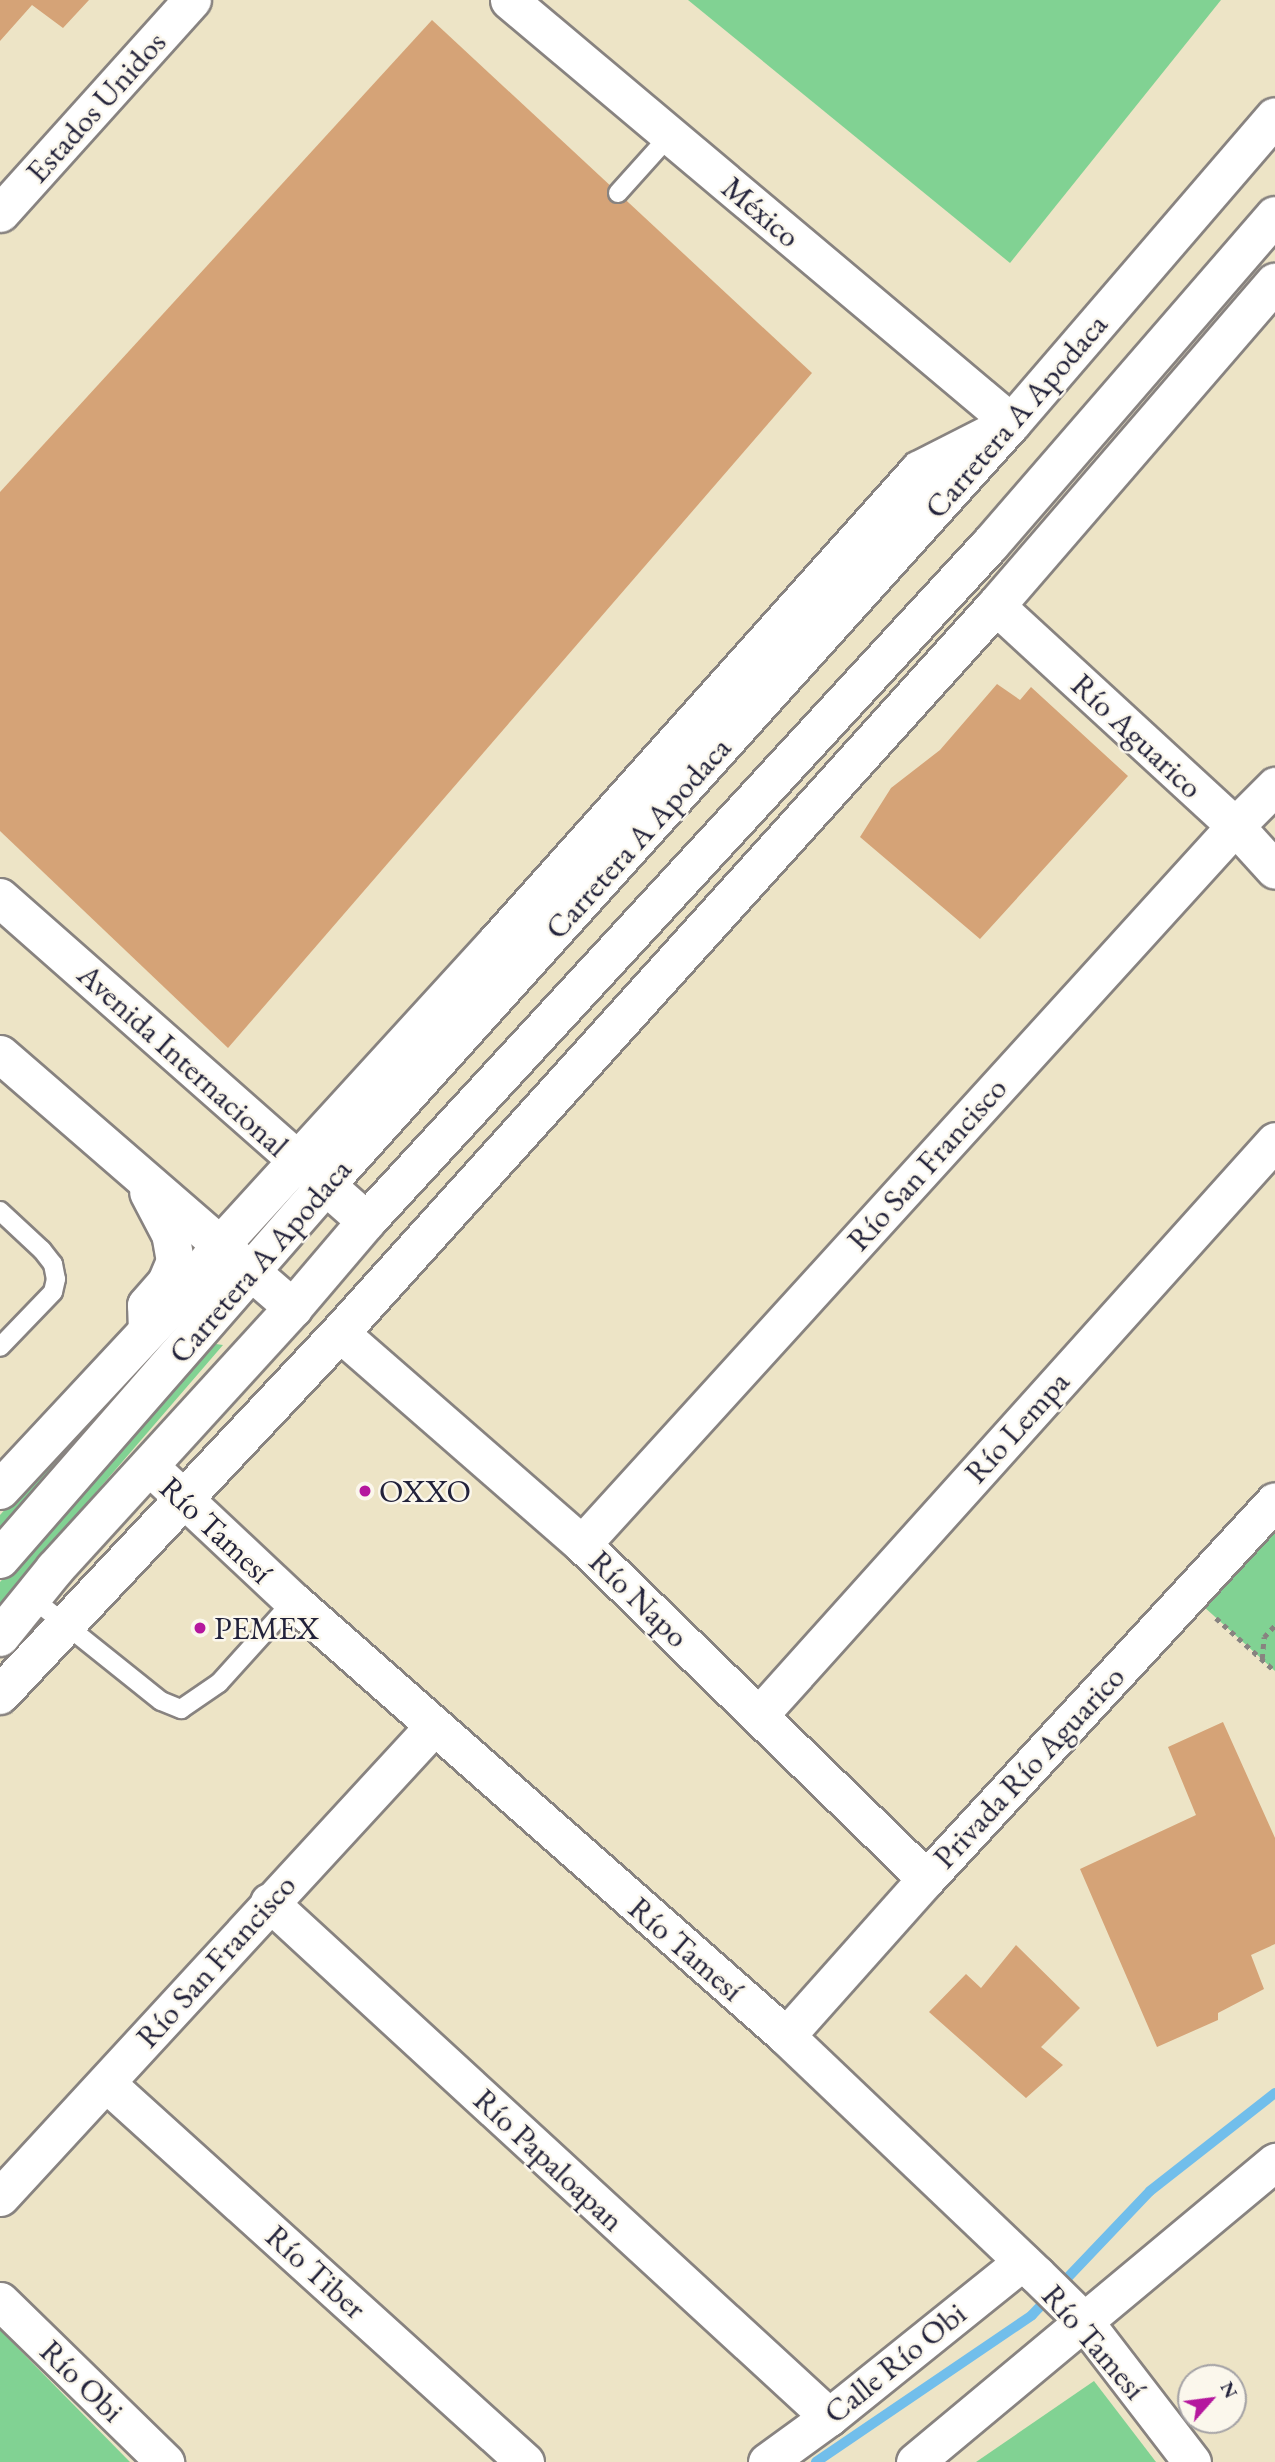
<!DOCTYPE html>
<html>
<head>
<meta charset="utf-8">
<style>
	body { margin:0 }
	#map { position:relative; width:1275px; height:2462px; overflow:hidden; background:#ede4c6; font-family:"EB Garamond",serif }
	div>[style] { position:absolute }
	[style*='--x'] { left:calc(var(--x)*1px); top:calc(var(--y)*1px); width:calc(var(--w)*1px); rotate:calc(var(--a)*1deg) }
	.green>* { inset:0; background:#81d293 }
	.stream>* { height:10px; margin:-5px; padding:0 5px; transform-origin:5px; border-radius:5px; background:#71beeb }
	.building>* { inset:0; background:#d5a377 }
	.path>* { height:4.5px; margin-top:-2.25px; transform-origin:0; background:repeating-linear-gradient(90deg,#888380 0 5px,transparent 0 10px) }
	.roads { filter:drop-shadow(2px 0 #888380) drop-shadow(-2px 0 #888380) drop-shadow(0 2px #888380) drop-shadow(0 -2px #888380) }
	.lane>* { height:18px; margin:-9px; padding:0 9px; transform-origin:9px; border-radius:9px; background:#fff }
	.street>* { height:37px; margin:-18.5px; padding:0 18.5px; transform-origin:18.5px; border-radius:18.5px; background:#fff }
	.secondary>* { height:38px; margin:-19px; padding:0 19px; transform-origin:19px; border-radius:19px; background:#fff }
	.primary>* { height:38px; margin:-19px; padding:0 19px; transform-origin:19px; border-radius:19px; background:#fff }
	.dots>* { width:19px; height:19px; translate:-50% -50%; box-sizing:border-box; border:4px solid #fbf7ec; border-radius:50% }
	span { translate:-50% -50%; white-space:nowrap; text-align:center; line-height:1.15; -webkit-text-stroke:5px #fbf7ec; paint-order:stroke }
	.street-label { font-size:32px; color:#22223b }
	.poi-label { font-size:32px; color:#22223b }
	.left { translate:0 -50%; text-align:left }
	.north { position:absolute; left:1177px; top:2364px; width:70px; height:70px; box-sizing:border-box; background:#fbf7ec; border:2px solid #a4a2a5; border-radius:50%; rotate:62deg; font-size:19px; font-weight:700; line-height:28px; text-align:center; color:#22223b }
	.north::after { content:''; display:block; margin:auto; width:24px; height:32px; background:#b5179e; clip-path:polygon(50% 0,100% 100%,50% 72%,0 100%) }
</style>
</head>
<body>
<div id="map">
	<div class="green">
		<i style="clip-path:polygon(688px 0,1221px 0,1010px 263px)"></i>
		<i style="clip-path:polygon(173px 1323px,184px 1323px,0 1528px,0 1515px)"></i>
		<i style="clip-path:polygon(216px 1344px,223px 1345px,79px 1512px,31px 1586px,0 1621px,0 1582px)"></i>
		<i style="clip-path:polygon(1275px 1530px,1275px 1671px,1203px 1606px)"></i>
		<i style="clip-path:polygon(0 2330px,130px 2462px,0 2462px)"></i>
		<i style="clip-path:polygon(1094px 2381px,1156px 2462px,976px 2462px)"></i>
	</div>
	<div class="stream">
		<i style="--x:816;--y:2462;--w:261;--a:-34.2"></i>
		<i style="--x:1032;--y:2315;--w:171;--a:-46.4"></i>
		<i style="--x:1150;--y:2191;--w:159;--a:-38.1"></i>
	</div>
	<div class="building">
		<i style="clip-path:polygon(0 0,89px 0,63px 28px,32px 5px,0 41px)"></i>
		<i style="clip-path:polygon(432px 20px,812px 373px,228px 1048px,0 831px,0 492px)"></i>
		<i style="clip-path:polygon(997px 684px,1020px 700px,1031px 687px,1128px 776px,980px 939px,860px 837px,891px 788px,940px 750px)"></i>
		<i style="clip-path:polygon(1223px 1722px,1275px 1838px,1275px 1944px,1251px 1955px,1264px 1989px,1218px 2013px,1218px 2020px,1157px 2047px,1080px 1869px,1196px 1815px,1168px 1747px)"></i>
		<i style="clip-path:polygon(1016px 1945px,1080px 2008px,1041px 2047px,1063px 2065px,1026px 2098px,929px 2012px,966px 1974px,981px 1988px)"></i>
	</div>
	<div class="path">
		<i style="--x:1216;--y:1618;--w:79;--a:41.9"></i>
		<i style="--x:1262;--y:1659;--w:22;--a:-85"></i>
		<i style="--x:1264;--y:1637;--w:16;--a:-47"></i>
	</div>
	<div class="roads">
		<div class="lane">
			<i style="--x:618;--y:193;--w:78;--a:-48.1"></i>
			<i style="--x:0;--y:1211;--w:57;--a:42.9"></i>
			<i style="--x:42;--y:1250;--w:18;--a:52"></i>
			<i style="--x:53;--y:1264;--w:15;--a:79"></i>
			<i style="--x:56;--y:1279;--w:13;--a:103"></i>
			<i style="--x:53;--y:1292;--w:76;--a:133.9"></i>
			<i style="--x:31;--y:1597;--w:166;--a:38.7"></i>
			<i style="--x:161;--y:1701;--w:22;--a:22"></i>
			<i style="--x:181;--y:1709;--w:46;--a:-34.4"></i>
			<i style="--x:219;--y:1683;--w:110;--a:-47.9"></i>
		</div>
		<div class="street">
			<i style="--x:509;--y:0;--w:657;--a:40.06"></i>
			<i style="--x:0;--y:213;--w:287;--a:-48"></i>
			<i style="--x:996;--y:606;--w:325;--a:42.6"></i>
			<i style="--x:1235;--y:826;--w:59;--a:47.7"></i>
			<i style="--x:0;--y:1054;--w:388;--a:40.9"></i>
			<i style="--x:147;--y:1331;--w:26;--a:-92"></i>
			<i style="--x:146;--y:1305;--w:30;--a:-49"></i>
			<i style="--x:166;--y:1282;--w:23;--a:-67"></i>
			<i style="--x:175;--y:1261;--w:27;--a:-100"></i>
			<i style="--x:170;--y:1234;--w:47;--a:-117.6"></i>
			<i style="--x:340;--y:1333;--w:321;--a:41.1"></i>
			<i style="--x:582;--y:1544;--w:480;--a:44.2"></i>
			<i style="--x:149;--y:1466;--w:197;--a:43.2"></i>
			<i style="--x:293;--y:1601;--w:657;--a:41.42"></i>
			<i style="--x:786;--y:2036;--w:345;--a:43.6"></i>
			<i style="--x:1036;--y:2274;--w:66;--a:44.4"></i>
			<i style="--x:1083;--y:2320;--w:179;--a:52.5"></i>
			<i style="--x:582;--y:1544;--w:971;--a:-47.71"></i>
			<i style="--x:1235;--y:826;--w:57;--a:-45"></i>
			<i style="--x:760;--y:1714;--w:770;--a:-48.05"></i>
			<i style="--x:269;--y:1902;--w:761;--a:42.6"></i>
			<i style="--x:786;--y:2036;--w:210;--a:-48.3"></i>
			<i style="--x:926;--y:1879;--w:514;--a:-47.28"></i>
			<i style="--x:106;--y:2083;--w:565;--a:42.13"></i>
			<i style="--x:0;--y:2197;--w:640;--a:-47.34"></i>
			<i style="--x:0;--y:2301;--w:231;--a:44.3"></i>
			<i style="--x:767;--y:2462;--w:77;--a:-36"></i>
			<i style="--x:829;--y:2417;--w:248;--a:-38.8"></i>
			<i style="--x:915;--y:2462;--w:469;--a:-39.8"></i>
		</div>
		<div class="secondary">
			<i style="--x:0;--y:898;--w:489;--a:41.4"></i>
		</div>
		<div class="primary">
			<i style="--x:190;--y:1286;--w:50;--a:-53.1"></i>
			<i style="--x:220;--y:1246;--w:408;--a:-47.6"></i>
			<i style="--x:495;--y:945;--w:637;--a:-48.18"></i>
			<i style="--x:920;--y:470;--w:80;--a:-26.9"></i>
			<i style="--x:0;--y:1490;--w:279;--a:-47"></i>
			<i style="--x:190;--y:1286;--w:14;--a:-21"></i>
			<i style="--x:203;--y:1281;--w:12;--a:5"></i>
			<i style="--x:0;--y:1559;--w:495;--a:-48.9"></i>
			<i style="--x:325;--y:1186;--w:1027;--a:-48"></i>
			<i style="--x:1012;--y:423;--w:403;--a:-49.3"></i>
			<i style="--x:0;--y:1637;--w:87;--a:-51"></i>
			<i style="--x:55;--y:1569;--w:353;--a:-47.6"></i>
			<i style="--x:293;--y:1308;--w:114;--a:-49.6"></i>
			<i style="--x:367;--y:1221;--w:919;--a:-47.34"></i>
			<i style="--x:990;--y:545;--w:435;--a:-49.1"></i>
			<i style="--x:0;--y:1695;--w:497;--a:-46.8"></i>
			<i style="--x:340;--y:1333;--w:979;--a:-47.94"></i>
			<i style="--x:996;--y:606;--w:427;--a:-49.2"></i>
		</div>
	</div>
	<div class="dots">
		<i style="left:365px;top:1491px;background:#b5179e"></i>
		<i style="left:200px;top:1628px;background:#b5179e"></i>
	</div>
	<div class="street-label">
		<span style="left:96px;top:107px;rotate:-48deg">Estados Unidos</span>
		<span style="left:761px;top:212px;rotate:40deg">México</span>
		<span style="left:1016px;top:416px;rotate:-49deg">Carretera A Apodaca</span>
		<span style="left:1137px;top:736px;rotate:43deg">Río Aguarico</span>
		<span style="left:638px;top:838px;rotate:-48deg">Carretera A Apodaca</span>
		<span style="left:183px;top:1060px;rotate:42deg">Avenida Internacional</span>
		<span style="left:927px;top:1164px;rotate:-48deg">Río San Francisco</span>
		<span style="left:260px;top:1261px;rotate:-49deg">Carretera A Apodaca</span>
		<span style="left:1017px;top:1427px;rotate:-48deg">Río Lempa</span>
		<span style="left:216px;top:1530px;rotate:43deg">Río Tamesí</span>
		<span style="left:639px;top:1599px;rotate:44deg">Río Napo</span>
		<span style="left:1029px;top:1767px;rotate:-47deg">Privada Río Aguarico</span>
		<span style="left:686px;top:1949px;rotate:41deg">Río Tamesí</span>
		<span style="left:216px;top:1961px;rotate:-48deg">Río San Francisco</span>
		<span style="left:549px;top:2160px;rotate:43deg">Río Papaloapan</span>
		<span style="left:316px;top:2272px;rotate:42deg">Río Tiber</span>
		<span style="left:1094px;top:2342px;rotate:49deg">Río Tamesí</span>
		<span style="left:895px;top:2363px;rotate:-39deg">Calle Río Obi</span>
		<span style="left:82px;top:2381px;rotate:44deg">Río Obi</span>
	</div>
	<div class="poi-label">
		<span class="left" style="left:379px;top:1491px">OXXO</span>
		<span class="left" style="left:214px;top:1628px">PEMEX</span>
	</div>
	<div class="north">N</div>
</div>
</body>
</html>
